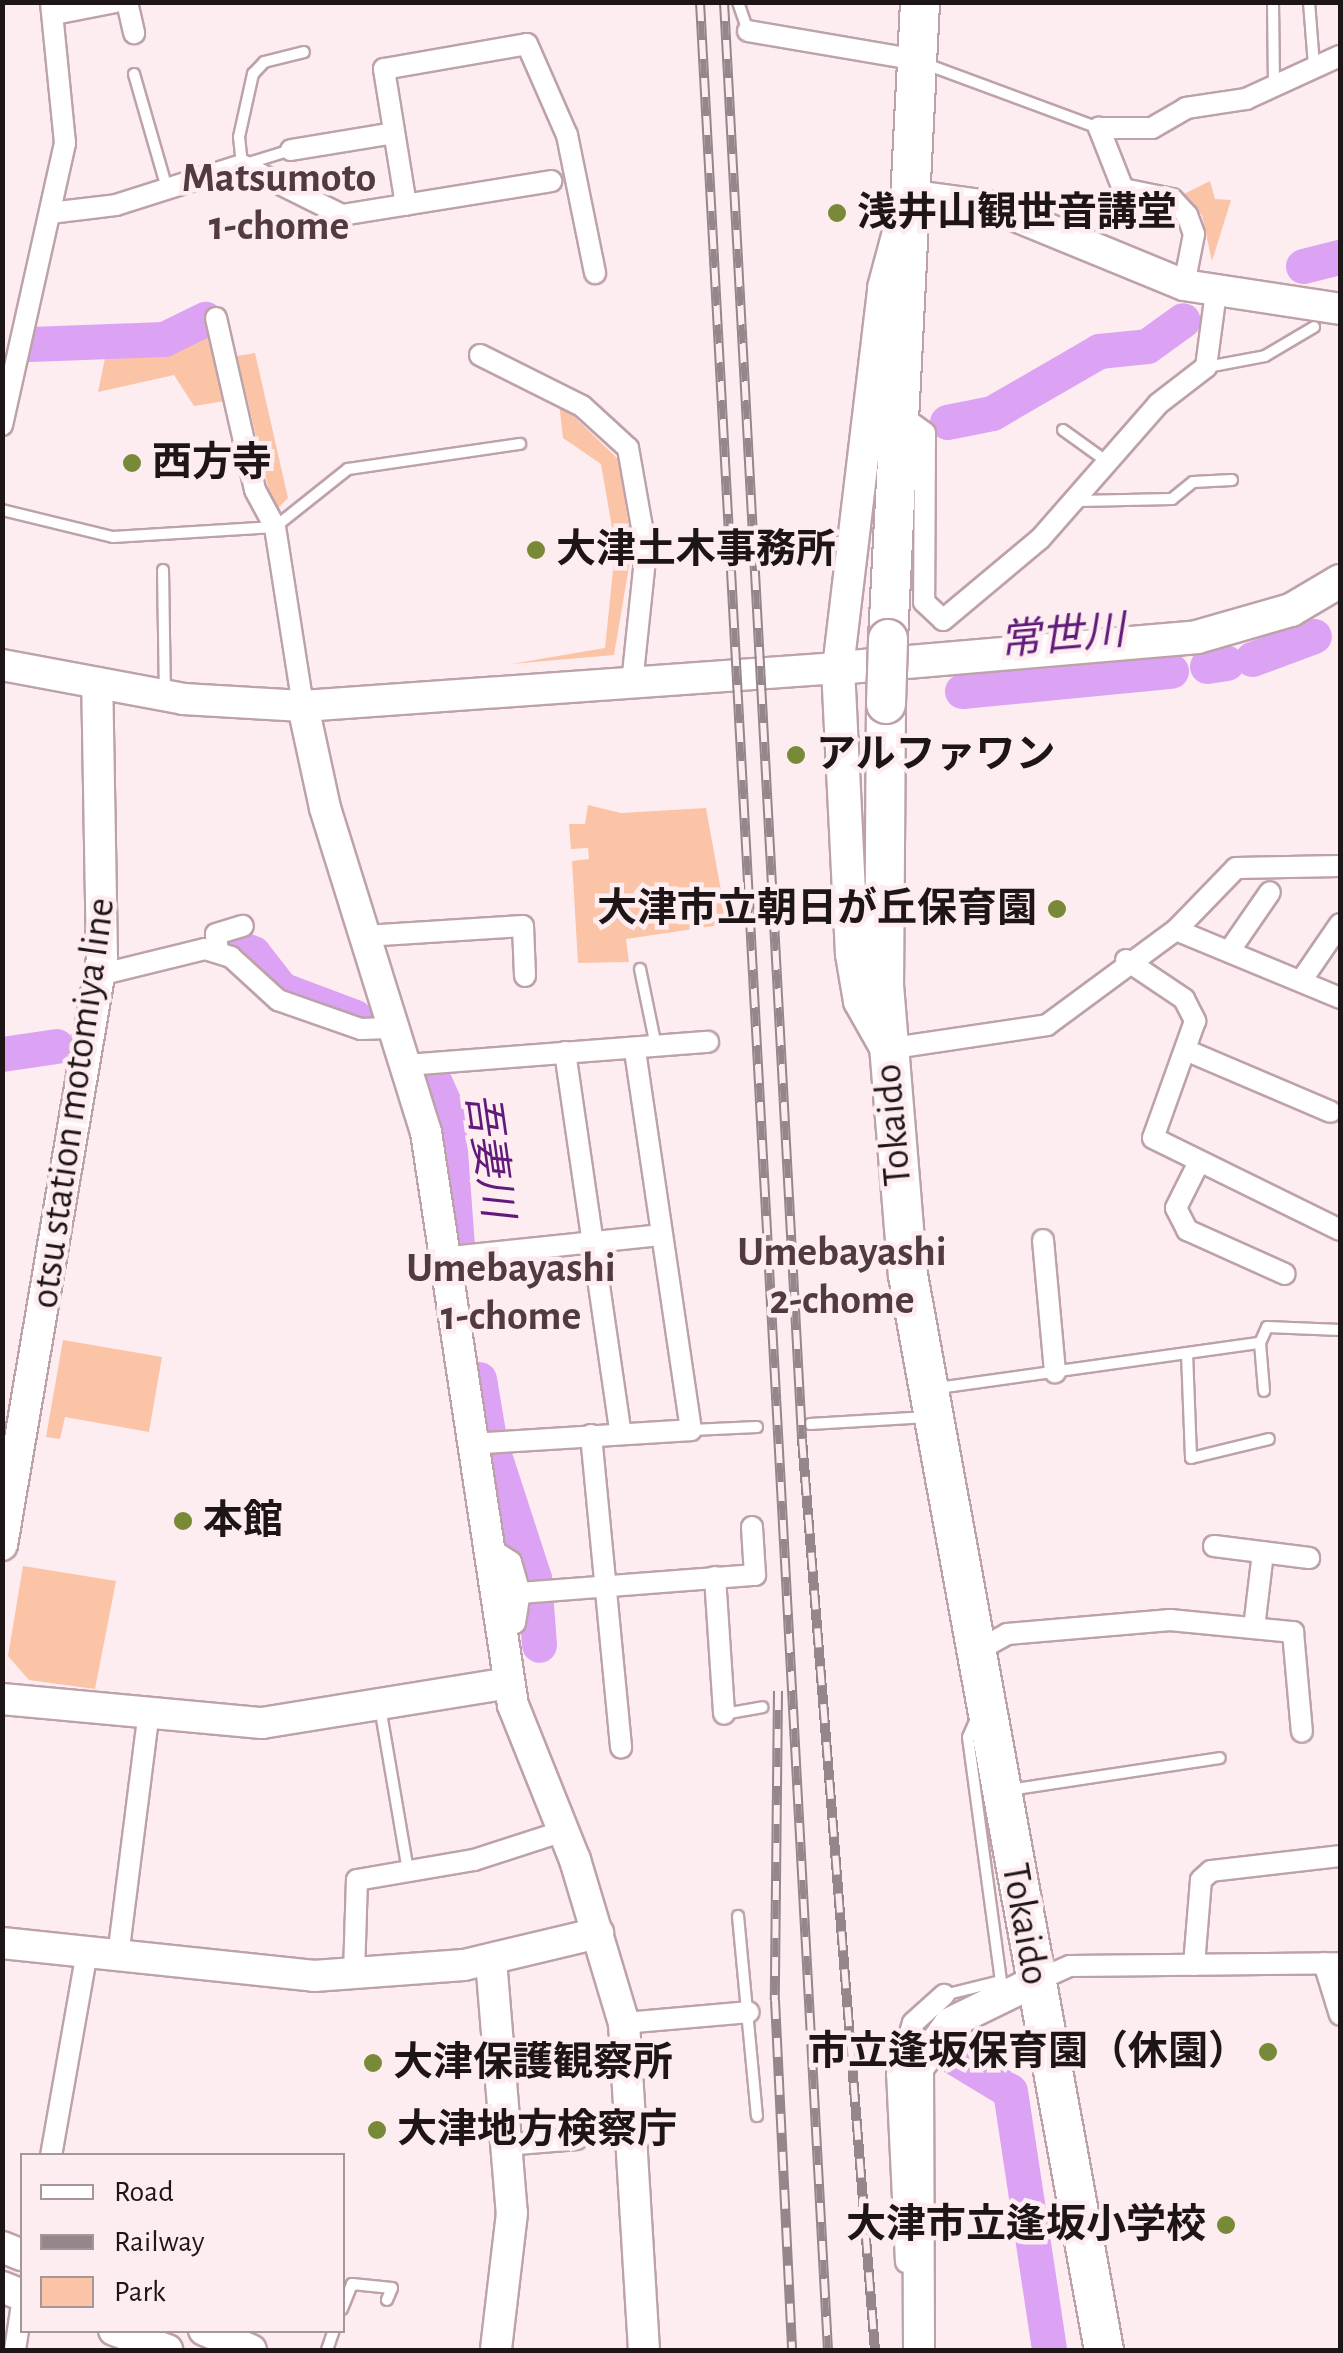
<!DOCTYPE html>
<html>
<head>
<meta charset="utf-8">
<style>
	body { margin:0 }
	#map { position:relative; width:1343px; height:2353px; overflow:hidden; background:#fdecf0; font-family:"Alegreya Sans","Noto Sans JP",sans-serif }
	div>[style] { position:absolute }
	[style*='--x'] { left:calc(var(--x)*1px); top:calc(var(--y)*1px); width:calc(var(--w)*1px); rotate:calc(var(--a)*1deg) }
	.green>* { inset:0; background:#fbc4a7 }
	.river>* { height:35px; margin:-17.5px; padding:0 17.5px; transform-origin:17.5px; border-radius:17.5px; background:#dca3f5 }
	.roads { filter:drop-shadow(2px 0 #bda2a9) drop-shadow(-2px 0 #bda2a9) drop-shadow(0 2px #bda2a9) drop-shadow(0 -2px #bda2a9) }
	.lane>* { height:10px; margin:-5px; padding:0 5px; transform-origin:5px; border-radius:5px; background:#fff }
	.street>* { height:20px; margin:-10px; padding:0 10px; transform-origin:10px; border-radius:10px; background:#fff }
	.secondary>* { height:30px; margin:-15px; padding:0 15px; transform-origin:15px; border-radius:15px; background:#fff }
	.primary>* { height:32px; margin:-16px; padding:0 16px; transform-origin:16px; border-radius:16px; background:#fff }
	.highway>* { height:38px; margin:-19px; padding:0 19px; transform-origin:19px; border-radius:19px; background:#fff }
	.rail>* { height:10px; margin-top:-5px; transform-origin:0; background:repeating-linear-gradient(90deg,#fdecf0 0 19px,#94868a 0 38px); box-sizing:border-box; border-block:2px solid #94868a }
	.bridges { filter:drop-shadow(2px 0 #bda2a9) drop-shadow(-2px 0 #bda2a9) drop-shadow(0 2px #bda2a9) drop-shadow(0 -2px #bda2a9) }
	.highway-bridge>* { height:38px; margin:-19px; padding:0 19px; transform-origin:19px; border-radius:19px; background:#fff }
	.dots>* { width:28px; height:28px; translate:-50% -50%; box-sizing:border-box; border:5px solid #fdecf0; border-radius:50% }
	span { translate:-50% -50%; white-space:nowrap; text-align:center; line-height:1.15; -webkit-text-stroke:9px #fdecf0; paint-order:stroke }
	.poi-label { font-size:40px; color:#1e1517; font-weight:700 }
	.left { translate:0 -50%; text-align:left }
	.right { translate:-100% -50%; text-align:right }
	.street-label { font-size:40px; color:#1e1517 }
	.neighbourhood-label { font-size:42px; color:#513b40; font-weight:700 }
	.water-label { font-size:42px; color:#601a7a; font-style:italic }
	.frame { position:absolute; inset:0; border:5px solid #1e1517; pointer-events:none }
	.legend { position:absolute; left:20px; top:2153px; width:325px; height:180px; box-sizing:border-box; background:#fdecf0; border:2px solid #a49699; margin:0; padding:12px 18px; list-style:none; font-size:30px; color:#1e1517 }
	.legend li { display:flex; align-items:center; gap:20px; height:50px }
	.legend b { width:50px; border:2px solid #a49699 }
</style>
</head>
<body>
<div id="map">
	<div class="green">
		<i style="clip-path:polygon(1210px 181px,1215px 199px,1231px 200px,1212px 261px,1202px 215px,1182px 195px)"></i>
		<i style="clip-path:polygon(212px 321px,232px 400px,194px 406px,174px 375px,98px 392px,109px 339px,162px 342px)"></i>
		<i style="clip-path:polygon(255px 353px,288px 498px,274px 512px,237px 356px)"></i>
		<i style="clip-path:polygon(559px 402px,619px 460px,631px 543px,615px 545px,601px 464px,563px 438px)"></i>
		<i style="clip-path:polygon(632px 549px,614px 655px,511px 664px,605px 648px,615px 551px)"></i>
		<i style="clip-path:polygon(588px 805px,621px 813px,706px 808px,727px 924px,626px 939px,629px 962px,578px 963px,572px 861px,589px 859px,588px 848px,571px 849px,569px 824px,585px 824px)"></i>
		<i style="clip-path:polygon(63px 1340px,162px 1357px,149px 1432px,65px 1417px,60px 1439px,46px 1437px)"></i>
		<i style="clip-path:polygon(23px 1566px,116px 1581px,95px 1689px,29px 1680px,8px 1656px)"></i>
	</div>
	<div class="river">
		<i style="--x:1303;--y:266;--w:38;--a:-14"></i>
		<i style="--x:30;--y:344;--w:134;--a:-2.1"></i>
		<i style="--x:164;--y:339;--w:46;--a:-26"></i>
		<i style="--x:947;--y:422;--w:46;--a:-11.3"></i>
		<i style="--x:992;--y:413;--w:124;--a:-30.1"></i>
		<i style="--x:1099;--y:351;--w:48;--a:-5.9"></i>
		<i style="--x:1147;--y:346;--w:44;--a:-35.8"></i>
		<i style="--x:1252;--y:659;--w:66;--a:-20.4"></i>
		<i style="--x:1207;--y:666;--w:20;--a:-9"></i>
		<i style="--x:962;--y:691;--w:210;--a:-5.5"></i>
		<i style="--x:229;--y:943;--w:26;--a:23"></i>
		<i style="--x:253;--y:953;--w:46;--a:52.1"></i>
		<i style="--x:281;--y:989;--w:79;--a:20.7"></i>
		<i style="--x:2;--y:1054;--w:55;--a:-8.4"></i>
		<i style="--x:432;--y:1076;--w:37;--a:66"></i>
		<i style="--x:447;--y:1110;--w:136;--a:85.8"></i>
		<i style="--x:479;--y:1379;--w:55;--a:80.5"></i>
		<i style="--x:496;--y:1461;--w:123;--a:72"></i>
		<i style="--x:534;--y:1578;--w:67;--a:85.7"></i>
		<i style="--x:924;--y:2039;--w:100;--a:31.2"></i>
		<i style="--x:1010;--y:2091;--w:262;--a:81.4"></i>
	</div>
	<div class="roads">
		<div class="lane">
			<i style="--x:738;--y:2;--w:31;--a:71"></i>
			<i style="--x:1273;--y:2;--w:84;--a:89.3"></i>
			<i style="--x:1309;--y:2;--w:64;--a:85.5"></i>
			<i style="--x:923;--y:63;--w:188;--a:20.3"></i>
			<i style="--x:134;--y:74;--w:108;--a:73.9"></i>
			<i style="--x:291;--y:150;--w:51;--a:163"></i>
			<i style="--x:242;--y:165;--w:28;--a:-96"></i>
			<i style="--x:239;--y:137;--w:65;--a:-77.5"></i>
			<i style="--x:253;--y:74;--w:16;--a:-47"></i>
			<i style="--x:264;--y:62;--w:41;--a:-14"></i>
			<i style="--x:1207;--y:367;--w:59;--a:-10.7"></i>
			<i style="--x:1265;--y:356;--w:57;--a:-30.6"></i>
			<i style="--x:1063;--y:430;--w:57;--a:35.7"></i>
			<i style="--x:1079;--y:501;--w:93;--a:-1.2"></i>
			<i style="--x:1172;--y:499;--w:27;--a:-39"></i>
			<i style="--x:1193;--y:482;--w:39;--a:-3"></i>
			<i style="--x:2;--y:510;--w:114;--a:13.7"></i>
			<i style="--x:113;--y:537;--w:162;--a:-3.5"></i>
			<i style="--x:275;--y:527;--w:93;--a:-38.5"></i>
			<i style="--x:348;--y:469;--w:174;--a:-8.3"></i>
			<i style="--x:163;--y:570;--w:124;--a:89.1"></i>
			<i style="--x:640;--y:969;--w:79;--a:78.3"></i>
			<i style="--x:1260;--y:1343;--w:48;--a:85.2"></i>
			<i style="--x:1187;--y:1353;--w:105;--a:87.8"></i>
			<i style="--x:1191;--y:1458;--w:80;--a:-13.7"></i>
			<i style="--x:938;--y:1388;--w:325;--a:-8"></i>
			<i style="--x:1260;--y:1343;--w:17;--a:-66"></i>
			<i style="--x:1267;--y:1327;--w:73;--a:2.4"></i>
			<i style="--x:810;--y:1424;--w:118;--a:-3.4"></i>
			<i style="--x:692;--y:1430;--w:65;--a:-2.6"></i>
			<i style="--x:380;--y:1707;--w:166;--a:80.3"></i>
			<i style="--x:724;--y:1714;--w:39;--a:-10"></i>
			<i style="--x:1009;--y:1790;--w:213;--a:-8.6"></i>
			<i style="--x:738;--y:1916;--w:201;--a:84.6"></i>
			<i style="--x:944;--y:1995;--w:59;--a:-13.8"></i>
			<i style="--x:1001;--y:1981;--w:246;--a:-97.7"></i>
			<i style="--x:968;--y:1737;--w:22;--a:-66"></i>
			<i style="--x:342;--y:2309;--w:27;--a:-68"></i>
			<i style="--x:352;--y:2284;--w:40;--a:5.7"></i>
			<i style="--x:392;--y:2288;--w:13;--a:113"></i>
			<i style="--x:327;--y:2350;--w:21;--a:-71"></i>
		</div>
		<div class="street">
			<i style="--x:127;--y:2;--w:32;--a:77"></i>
			<i style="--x:54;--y:14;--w:62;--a:-11.1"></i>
			<i style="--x:748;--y:31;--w:171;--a:9.7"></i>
			<i style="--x:291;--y:150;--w:104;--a:-9.4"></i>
			<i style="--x:406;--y:205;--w:138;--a:-99.2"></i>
			<i style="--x:384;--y:69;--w:145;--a:-9.9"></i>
			<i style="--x:527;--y:44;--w:99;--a:66.3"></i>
			<i style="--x:567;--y:135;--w:141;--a:78.5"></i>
			<i style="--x:50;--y:213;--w:66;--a:-6.9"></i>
			<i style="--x:116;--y:205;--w:132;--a:-17.6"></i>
			<i style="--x:242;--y:165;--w:112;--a:26.6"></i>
			<i style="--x:342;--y:215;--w:212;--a:-9.2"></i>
			<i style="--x:1184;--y:285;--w:52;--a:-78.9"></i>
			<i style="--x:1194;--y:234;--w:20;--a:-110"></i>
			<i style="--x:1187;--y:215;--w:22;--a:-133"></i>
			<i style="--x:1172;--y:199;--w:50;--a:-168.5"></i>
			<i style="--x:1123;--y:189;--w:66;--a:-111.5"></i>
			<i style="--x:1099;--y:128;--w:53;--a:0"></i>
			<i style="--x:1152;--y:128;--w:39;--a:-30"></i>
			<i style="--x:1186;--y:108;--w:61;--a:-8.5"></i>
			<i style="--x:1246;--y:99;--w:103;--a:-24.6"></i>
			<i style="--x:216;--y:318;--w:176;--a:77.2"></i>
			<i style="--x:255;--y:490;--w:42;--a:61.6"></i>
			<i style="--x:275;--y:527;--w:181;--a:81.1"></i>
			<i style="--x:480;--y:355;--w:114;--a:26.6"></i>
			<i style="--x:582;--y:406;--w:62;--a:42.4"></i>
			<i style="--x:628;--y:448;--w:104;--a:80"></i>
			<i style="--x:646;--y:550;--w:135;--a:96"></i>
			<i style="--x:899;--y:414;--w:32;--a:36"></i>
			<i style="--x:925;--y:433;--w:169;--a:90.3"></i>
			<i style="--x:924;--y:602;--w:26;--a:43"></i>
			<i style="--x:943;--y:620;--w:126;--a:-39.9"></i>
			<i style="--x:1040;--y:539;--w:179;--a:-48.8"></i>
			<i style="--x:1158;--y:404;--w:61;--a:-37.6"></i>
			<i style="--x:1206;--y:367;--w:76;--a:-82.4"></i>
			<i style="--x:2;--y:425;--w:289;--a:-77.4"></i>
			<i style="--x:65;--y:143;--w:142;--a:-95.7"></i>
			<i style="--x:1176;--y:930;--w:86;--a:-45.9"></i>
			<i style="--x:1236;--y:868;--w:104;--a:-1.1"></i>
			<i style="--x:365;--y:936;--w:158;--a:-3.6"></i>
			<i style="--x:523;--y:926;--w:50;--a:87.7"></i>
			<i style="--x:1230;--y:950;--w:70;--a:-55.4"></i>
			<i style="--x:218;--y:951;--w:17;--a:-97"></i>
			<i style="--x:216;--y:934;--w:28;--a:-17"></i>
			<i style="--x:1126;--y:960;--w:70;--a:33.9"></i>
			<i style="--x:1184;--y:999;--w:25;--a:63"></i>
			<i style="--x:1195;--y:1021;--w:124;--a:109.7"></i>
			<i style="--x:1153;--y:1138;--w:208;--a:26.2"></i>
			<i style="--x:99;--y:975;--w:109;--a:-13.8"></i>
			<i style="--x:205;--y:949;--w:27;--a:17"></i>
			<i style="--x:231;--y:957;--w:64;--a:42.5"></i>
			<i style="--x:278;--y:1000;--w:88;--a:19.3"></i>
			<i style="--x:361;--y:1029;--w:34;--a:-2"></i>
			<i style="--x:1301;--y:981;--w:69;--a:-55.6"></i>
			<i style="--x:887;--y:1049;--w:162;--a:-8.5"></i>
			<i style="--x:1047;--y:1025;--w:160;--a:-36.4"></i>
			<i style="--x:1176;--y:930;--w:178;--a:22.5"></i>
			<i style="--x:1188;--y:1051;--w:155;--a:23.1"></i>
			<i style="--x:565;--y:1052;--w:386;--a:81.7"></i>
			<i style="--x:407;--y:1065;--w:302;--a:-4.4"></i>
			<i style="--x:1197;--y:1166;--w:47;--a:116.6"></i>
			<i style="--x:1176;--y:1208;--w:25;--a:63"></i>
			<i style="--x:1187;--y:1230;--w:107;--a:24.2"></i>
			<i style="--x:1043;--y:1240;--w:133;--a:84.8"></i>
			<i style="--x:442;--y:1258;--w:221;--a:-6"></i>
			<i style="--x:591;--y:1435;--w:314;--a:84.5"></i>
			<i style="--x:470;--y:1444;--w:221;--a:-3.6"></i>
			<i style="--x:691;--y:1430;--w:385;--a:-98.4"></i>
			<i style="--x:485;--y:1545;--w:31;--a:33"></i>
			<i style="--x:511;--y:1562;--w:32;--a:74"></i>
			<i style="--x:520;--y:1593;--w:236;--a:-4.4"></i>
			<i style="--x:755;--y:1575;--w:48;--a:-93.6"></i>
			<i style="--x:1214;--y:1546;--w:96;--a:7.2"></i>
			<i style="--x:715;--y:1577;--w:137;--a:86.2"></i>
			<i style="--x:499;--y:1627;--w:16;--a:-14"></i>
			<i style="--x:515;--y:1623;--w:30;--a:-81"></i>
			<i style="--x:1254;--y:1628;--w:76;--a:-83.2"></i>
			<i style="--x:975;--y:1652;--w:37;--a:-29"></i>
			<i style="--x:1007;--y:1634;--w:164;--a:-4.9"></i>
			<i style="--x:1170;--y:1620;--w:124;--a:5.6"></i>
			<i style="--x:1293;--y:1632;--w:100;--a:84.9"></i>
			<i style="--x:118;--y:1956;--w:241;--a:-82.8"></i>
			<i style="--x:1324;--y:1963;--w:54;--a:72.9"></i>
			<i style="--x:1194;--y:1965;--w:85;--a:-85.3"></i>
			<i style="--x:1201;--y:1880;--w:13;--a:-42"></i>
			<i style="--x:1211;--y:1871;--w:130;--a:-6.6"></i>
			<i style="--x:354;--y:1974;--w:94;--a:-88.2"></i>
			<i style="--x:357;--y:1880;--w:119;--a:-9.7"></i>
			<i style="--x:474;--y:1860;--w:95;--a:-17.9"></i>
			<i style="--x:1036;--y:1981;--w:37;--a:-24"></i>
			<i style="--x:1070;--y:1966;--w:270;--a:-0.6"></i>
			<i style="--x:624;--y:2023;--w:125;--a:-5"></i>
			<i style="--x:506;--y:2145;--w:71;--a:-4.8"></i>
			<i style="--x:51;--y:2156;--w:207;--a:-80"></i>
			<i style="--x:906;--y:2262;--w:188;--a:-92.7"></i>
			<i style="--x:897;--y:2074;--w:53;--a:-72.6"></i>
			<i style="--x:913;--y:2023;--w:42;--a:-42.1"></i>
			<i style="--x:15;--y:2350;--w:47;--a:-81.3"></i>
		</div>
		<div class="secondary">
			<i style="--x:2;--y:665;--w:184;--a:10.6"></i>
			<i style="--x:183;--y:699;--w:120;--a:3.3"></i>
			<i style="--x:303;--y:706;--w:536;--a:-4.06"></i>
			<i style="--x:838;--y:668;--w:383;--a:-83.2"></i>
			<i style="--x:883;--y:288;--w:96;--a:-75"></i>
			<i style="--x:908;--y:195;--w:87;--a:7.9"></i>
			<i style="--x:994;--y:207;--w:205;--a:22.3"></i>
			<i style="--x:1184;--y:285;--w:158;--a:8.7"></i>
			<i style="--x:303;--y:706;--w:104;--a:77.8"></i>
			<i style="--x:325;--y:808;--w:339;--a:72.7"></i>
			<i style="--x:426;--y:1132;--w:580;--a:81.37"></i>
			<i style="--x:513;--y:1705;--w:167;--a:68.2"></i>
			<i style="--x:575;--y:1860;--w:170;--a:73.3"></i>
			<i style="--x:624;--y:2023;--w:328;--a:86.5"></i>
			<i style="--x:2;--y:1545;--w:595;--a:-80.33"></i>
			<i style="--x:102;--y:958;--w:275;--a:-91"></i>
			<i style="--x:2;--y:1699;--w:261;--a:5.3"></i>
			<i style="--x:262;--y:1723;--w:249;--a:-9.2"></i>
			<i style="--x:2;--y:1943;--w:314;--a:6"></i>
			<i style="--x:314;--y:1976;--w:150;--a:-4.2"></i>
			<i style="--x:464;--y:1965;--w:138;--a:-13.4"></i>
			<i style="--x:491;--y:1960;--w:254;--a:85.3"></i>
			<i style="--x:512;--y:2213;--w:138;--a:96.7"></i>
			<i style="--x:2;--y:2247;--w:22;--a:22"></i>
			<i style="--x:2;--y:2287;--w:22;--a:22"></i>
			<i style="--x:114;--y:2330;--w:57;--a:20.7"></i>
			<i style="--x:204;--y:2330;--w:51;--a:23.1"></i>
			<i style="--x:919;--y:2350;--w:282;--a:-90.2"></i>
			<i style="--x:918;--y:2068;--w:55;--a:-54.6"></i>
			<i style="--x:950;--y:2023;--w:96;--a:-26"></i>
		</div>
		<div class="primary">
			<i style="--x:887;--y:1049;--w:55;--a:-119.4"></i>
			<i style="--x:860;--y:1001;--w:48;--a:-99.7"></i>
			<i style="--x:852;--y:954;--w:286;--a:-92.8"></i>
			<i style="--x:838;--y:668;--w:360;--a:-4.9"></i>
			<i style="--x:1197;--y:637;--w:98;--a:-16"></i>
			<i style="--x:1291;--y:610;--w:57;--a:-30.6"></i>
		</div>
		<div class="highway">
			<i style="--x:888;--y:639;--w:638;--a:-87.12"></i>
			<i style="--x:886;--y:704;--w:281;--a:90.4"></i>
			<i style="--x:884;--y:985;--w:291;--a:85.3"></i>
			<i style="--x:908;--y:1275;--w:1093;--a:79.67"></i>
		</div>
	</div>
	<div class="rail">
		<i style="--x:700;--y:2;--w:2351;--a:86.88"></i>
		<i style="--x:724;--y:2;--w:1439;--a:86.89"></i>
		<i style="--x:802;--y:1439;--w:914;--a:85.42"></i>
		<i style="--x:778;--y:1691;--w:309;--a:90.6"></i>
		<i style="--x:775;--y:2000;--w:350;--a:87.2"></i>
	</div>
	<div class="bridges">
		<div class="highway-bridge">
			<i style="--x:886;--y:704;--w:65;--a:-88.2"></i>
		</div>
	</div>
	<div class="dots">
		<i style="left:837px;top:213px;background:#788938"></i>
		<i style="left:132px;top:463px;background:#788938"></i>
		<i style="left:536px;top:550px;background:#788938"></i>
		<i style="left:796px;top:755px;background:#788938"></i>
		<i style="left:1057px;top:909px;background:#788938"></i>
		<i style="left:183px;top:1521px;background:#788938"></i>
		<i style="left:1268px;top:2052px;background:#788938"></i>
		<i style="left:373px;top:2063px;background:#788938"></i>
		<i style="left:377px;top:2130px;background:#788938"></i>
		<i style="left:1226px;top:2225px;background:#788938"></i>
	</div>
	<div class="poi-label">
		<span class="left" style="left:857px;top:213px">浅井山観世音講堂</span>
		<span class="left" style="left:152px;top:463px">西方寺</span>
		<span class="left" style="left:556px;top:550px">大津土木事務所</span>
		<span class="left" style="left:816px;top:755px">アルファワン</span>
		<span class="right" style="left:1037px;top:909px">大津市立朝日が丘保育園</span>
		<span class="left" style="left:203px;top:1521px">本館</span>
		<span class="right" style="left:1248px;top:2052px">市立逢坂保育園（休園）</span>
		<span class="left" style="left:393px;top:2063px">大津保護観察所</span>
		<span class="left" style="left:397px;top:2130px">大津地方検察庁</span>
		<span class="right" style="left:1206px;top:2225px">大津市立逢坂小学校</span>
	</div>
	<div class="street-label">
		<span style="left:73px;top:1103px;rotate:-82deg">otsu station motomiya line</span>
		<span style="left:893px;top:1125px;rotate:-95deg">Tokaido</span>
		<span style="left:1025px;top:1924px;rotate:80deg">Tokaido</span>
	</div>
	<div class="neighbourhood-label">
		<span style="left:279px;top:202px">Matsumoto<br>1-chome</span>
		<span style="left:842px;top:1276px">Umebayashi<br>2-chome</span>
		<span style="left:511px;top:1292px">Umebayashi<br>1-chome</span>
	</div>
	<div class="water-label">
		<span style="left:1062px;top:636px;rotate:-5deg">常世川</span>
		<span style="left:489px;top:1155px;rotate:82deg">吾妻川</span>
	</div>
	<div class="frame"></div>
	<ul class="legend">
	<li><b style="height:12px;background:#fff"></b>Road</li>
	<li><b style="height:12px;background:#94868a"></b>Railway</li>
	<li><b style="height:28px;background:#fbc4a7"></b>Park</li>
	</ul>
</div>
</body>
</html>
